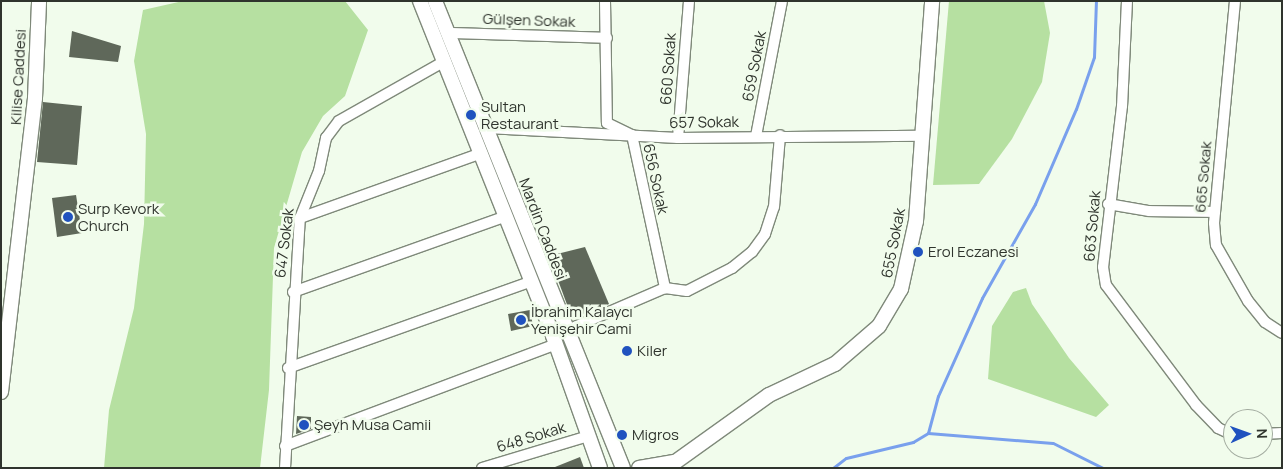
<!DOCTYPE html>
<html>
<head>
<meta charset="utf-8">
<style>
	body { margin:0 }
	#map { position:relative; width:1283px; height:469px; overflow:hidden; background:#f1fcec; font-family:Manrope,sans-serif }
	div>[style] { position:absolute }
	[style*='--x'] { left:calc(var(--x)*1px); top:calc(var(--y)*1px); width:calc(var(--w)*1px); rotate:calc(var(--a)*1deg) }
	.green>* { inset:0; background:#b6e0a1 }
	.stream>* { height:3px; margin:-1.5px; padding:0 1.5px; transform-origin:1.5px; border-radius:1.5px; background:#79a0ed }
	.building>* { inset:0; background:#5f685a }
	.roads { filter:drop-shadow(1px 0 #7f897a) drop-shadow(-1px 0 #7f897a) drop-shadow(0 1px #7f897a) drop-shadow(0 -1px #7f897a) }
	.street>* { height:10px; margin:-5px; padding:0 5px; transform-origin:5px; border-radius:5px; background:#fff }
	.secondary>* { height:14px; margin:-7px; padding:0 7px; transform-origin:7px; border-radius:7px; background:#fff }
	.dots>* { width:14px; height:14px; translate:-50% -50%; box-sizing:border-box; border:2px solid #f1fcec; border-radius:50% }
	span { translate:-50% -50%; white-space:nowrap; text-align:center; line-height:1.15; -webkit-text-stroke:5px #f1fcec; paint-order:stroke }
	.street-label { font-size:15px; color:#2f342d }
	.poi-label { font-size:15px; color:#2f342d }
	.left { translate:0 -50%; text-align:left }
	.frame { position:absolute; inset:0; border:2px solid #2f342d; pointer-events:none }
	.north { position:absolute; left:1223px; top:409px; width:50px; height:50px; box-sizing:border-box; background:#f1fcec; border:1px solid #a3aca0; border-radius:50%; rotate:88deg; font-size:14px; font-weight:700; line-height:20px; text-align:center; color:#2f342d }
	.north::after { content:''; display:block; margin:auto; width:18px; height:22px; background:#2052bf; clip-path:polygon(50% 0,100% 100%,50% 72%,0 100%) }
</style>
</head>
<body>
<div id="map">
	<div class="green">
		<i style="clip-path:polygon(183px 1px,345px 1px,368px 30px,345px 96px,323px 116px,302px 152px,274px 248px,269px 390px,260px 468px,104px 468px,109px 410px,134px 308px,144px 224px,146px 134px,134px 61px,143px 10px)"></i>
		<i style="clip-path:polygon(949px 1px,1044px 1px,1050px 33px,1042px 82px,1012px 139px,979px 184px,933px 185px)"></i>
		<i style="clip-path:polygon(1026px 288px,1032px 304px,1069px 358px,1109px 405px,1096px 417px,988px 379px,992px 326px,1013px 292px)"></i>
	</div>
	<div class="stream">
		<i style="--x:928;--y:433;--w:125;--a:4.6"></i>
		<i style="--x:1053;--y:443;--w:56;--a:26.6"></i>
		<i style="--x:833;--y:468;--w:16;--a:-38"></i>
		<i style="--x:846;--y:458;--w:69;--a:-13.4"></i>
		<i style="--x:913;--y:442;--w:17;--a:-31"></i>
		<i style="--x:928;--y:433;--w:38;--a:-75"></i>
		<i style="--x:938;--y:396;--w:107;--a:-65.8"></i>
		<i style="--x:982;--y:298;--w:108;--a:-60.6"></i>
		<i style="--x:1035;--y:204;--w:103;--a:-66.7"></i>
		<i style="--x:1076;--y:109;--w:55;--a:-70.9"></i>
		<i style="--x:1094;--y:57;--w:56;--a:-88"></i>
	</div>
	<div class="building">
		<i style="clip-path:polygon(72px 31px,121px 46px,118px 62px,69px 57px)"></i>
		<i style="clip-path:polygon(43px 102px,82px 106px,77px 165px,37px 162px)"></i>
		<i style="clip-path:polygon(76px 195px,82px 233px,57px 237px,52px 198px)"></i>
		<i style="clip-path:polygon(585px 247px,609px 304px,572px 318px,549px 256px)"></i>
		<i style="clip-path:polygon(530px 310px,533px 326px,511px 331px,508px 314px)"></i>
		<i style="clip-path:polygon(297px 416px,311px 417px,311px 429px,296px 434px)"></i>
		<i style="clip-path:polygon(580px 457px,584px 468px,555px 468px,555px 467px)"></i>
	</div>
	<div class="roads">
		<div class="street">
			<i style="--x:605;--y:1;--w:122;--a:89.1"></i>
			<i style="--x:607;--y:123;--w:28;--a:26"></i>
			<i style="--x:632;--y:135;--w:157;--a:77.8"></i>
			<i style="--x:1127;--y:1;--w:105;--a:92.7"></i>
			<i style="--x:1122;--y:106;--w:162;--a:96.7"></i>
			<i style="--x:1103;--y:267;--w:18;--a:81"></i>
			<i style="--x:1106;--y:285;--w:150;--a:53.1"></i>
			<i style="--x:1196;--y:405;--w:32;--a:46"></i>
			<i style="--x:1218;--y:428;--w:17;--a:25"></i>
			<i style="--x:1235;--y:1;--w:223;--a:95.4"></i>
			<i style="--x:1214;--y:223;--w:22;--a:85"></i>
			<i style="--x:1216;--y:245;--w:64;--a:60.3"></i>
			<i style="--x:1248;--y:301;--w:27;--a:51"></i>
			<i style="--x:1265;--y:322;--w:20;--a:33"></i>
			<i style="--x:449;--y:33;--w:158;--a:1.8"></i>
			<i style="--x:487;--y:128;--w:191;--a:3"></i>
			<i style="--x:678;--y:138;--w:244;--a:-0.5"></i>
			<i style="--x:756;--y:136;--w:137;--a:-79.1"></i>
			<i style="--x:678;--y:138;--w:137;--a:-85.4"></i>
			<i style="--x:1108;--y:204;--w:42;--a:9.7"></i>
			<i style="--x:1149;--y:211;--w:66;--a:0.9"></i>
			<i style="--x:300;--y:218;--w:193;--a:-19.7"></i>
			<i style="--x:293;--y:292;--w:226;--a:-19.6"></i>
			<i style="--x:565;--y:331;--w:109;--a:-23.3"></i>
			<i style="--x:665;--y:288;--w:22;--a:8"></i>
			<i style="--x:687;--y:291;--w:51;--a:-27.1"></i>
			<i style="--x:732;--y:268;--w:26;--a:-39"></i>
			<i style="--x:752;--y:252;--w:22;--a:-54"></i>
			<i style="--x:765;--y:234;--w:28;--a:-72"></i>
			<i style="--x:774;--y:207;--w:72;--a:-85.2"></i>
			<i style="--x:288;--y:368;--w:259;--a:-19.6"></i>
			<i style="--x:1263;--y:434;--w:19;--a:-3"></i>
			<i style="--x:285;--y:446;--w:290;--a:-20.6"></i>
			<i style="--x:285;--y:468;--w:250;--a:-86.6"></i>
			<i style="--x:300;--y:218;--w:51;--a:-68"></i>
			<i style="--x:319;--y:171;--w:34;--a:-78"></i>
			<i style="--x:326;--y:138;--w:21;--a:-53"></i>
			<i style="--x:339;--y:121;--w:122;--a:-29.5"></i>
			<i style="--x:482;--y:468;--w:112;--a:-16.7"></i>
		</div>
		<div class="secondary">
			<i style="--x:420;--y:1;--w:360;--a:68.3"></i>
			<i style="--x:553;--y:336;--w:140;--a:70.4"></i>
			<i style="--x:435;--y:1;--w:503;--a:68.07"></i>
			<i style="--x:1;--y:392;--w:296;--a:-83.4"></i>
			<i style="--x:35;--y:98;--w:97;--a:-87.6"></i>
			<i style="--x:639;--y:468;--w:34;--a:-10"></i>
			<i style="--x:667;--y:468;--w:125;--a:-35.6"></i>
			<i style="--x:769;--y:395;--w:73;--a:-25.2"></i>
			<i style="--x:835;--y:364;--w:58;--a:-40.8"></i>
			<i style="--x:879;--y:326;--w:43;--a:-59.3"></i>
			<i style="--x:901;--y:289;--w:70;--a:-77.6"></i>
			<i style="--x:916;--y:221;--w:221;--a:-85.8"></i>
		</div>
	</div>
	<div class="dots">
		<i style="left:471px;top:115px;background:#2052bf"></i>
		<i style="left:68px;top:217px;background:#2052bf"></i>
		<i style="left:918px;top:252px;background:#2052bf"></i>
		<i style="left:521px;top:320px;background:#2052bf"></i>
		<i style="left:627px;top:351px;background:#2052bf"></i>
		<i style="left:304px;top:425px;background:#2052bf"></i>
		<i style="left:622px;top:435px;background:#2052bf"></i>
	</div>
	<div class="street-label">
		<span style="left:529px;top:20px;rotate:2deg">Gülşen Sokak</span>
		<span style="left:754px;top:66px;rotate:-79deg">659 Sokak</span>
		<span style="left:668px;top:69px;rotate:-86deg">660 Sokak</span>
		<span style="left:18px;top:77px;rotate:-87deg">Kilise Caddesi</span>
		<span style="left:704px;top:122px;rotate:-1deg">657 Sokak</span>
		<span style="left:1203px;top:177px;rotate:-85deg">665 Sokak</span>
		<span style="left:656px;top:179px;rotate:78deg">656 Sokak</span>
		<span style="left:1092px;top:226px;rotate:-85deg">663 Sokak</span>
		<span style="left:543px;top:229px;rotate:69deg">Mardin Caddesi</span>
		<span style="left:284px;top:243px;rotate:-83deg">647 Sokak</span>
		<span style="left:893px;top:243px;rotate:-79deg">655 Sokak</span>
		<span style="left:531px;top:437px;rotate:-17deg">648 Sokak</span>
	</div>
	<div class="poi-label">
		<span class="left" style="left:481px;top:115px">Sultan<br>Restaurant</span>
		<span class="left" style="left:78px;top:217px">Surp Kevork<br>Church</span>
		<span class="left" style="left:928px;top:252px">Erol Eczanesi</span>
		<span class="left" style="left:531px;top:320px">İbrahim Kalaycı<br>Yenişehir Cami</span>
		<span class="left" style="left:637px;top:351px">Kiler</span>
		<span class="left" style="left:314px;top:425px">Şeyh Musa Camii</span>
		<span class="left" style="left:632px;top:435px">Migros</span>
	</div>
	<div class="frame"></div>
	<div class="north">N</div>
</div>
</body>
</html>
